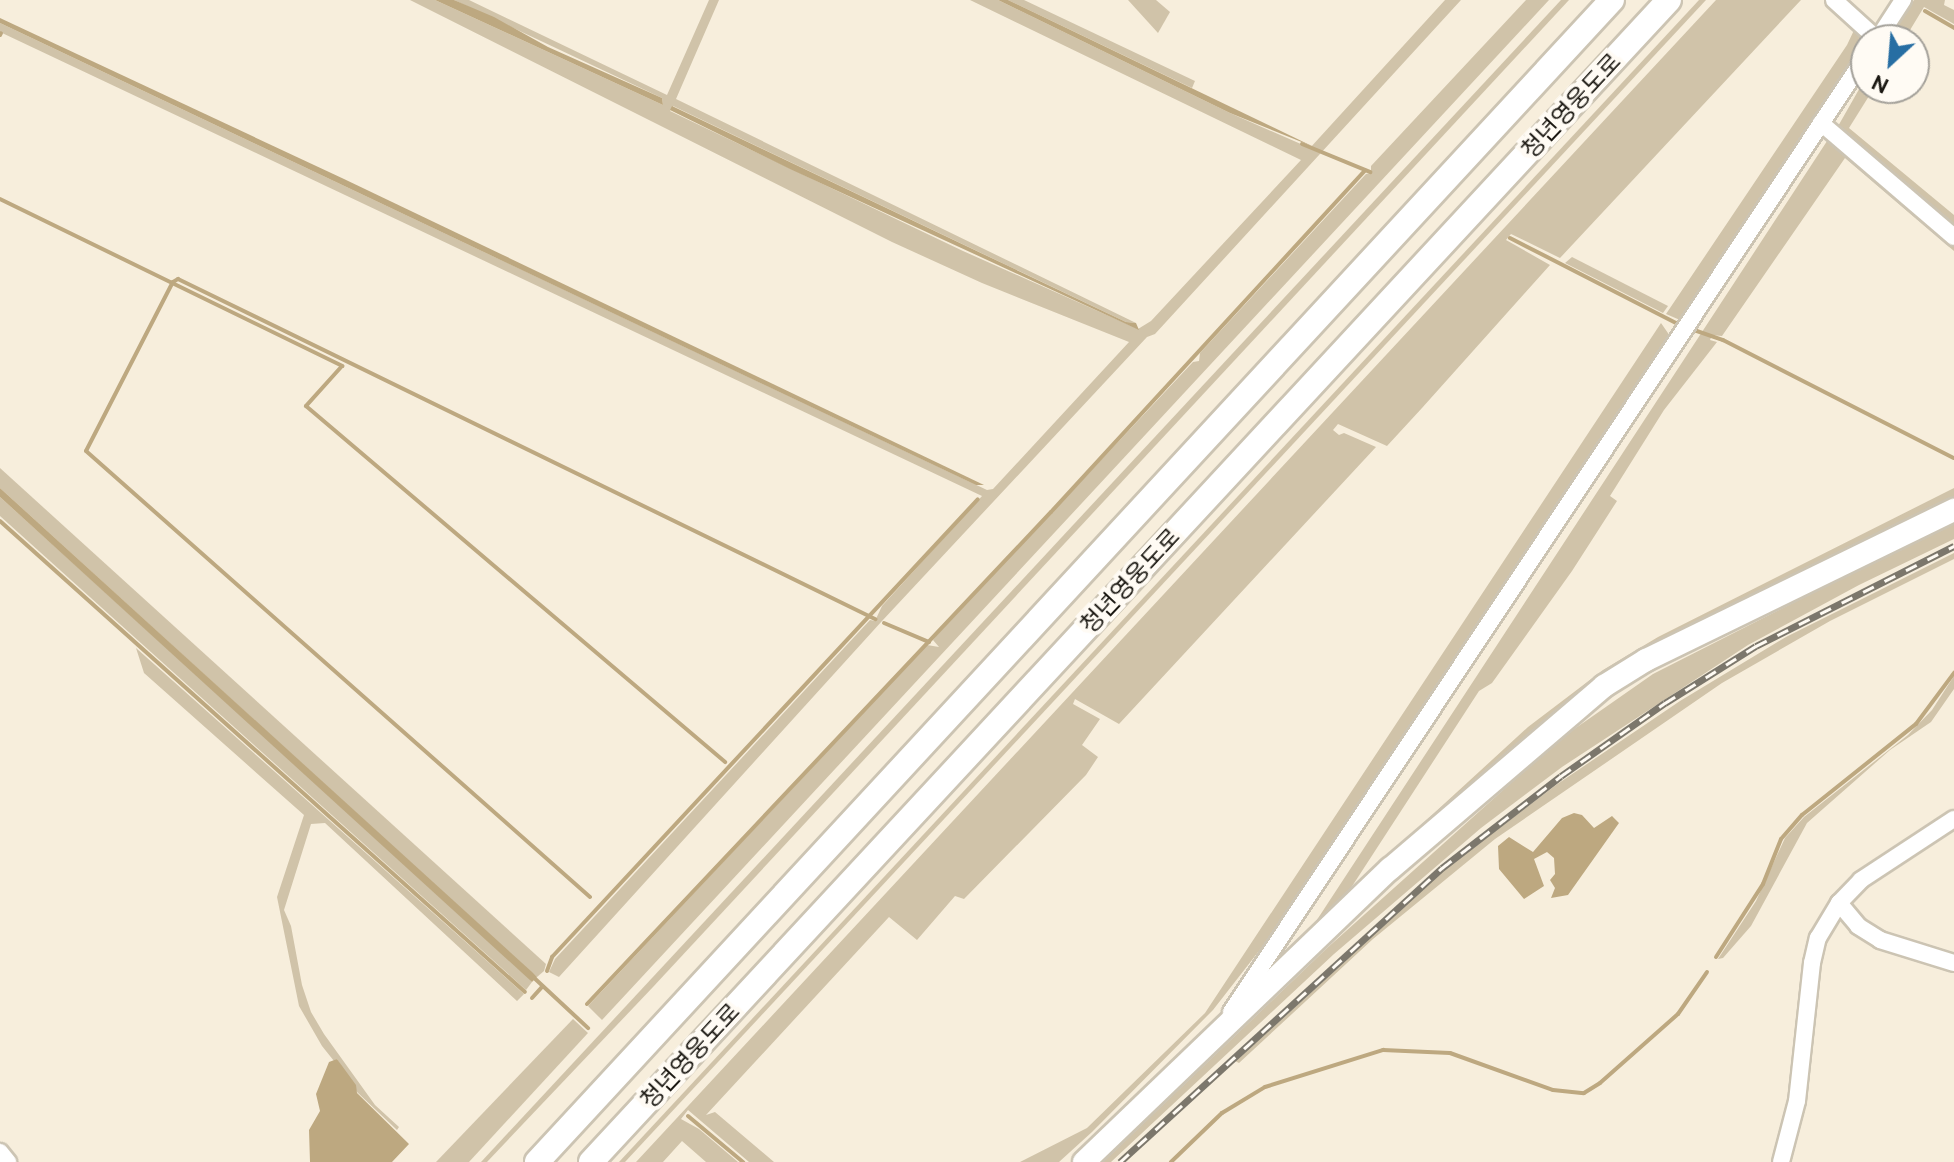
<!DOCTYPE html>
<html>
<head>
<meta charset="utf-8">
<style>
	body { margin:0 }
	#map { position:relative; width:1954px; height:1162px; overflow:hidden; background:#f7eedc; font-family:Cabin,"Noto Sans KR",sans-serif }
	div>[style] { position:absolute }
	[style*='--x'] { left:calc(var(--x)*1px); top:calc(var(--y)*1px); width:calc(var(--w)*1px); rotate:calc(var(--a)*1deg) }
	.green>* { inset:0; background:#d0c3a9 }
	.water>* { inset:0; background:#bda880 }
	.stream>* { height:4px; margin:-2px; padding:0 2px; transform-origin:2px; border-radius:2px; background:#bda880 }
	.roads { filter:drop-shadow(2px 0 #ccc4b3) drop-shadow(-2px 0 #ccc4b3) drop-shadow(0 2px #ccc4b3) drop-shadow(0 -2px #ccc4b3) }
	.minor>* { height:16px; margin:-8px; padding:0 8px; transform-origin:8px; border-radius:8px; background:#fff }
	.major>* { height:22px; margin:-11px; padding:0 11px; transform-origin:11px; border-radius:11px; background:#fff }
	.highway>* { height:24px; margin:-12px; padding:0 12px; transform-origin:12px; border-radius:12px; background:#fff }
	.rail>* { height:7px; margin-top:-3.5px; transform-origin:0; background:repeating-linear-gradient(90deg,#fffbf4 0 12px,#7c776c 0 24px); box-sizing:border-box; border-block:2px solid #7c776c }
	span { translate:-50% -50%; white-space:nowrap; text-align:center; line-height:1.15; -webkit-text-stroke:8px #fffbf4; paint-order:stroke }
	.street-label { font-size:24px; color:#1c1913 }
	.north { position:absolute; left:1850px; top:24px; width:80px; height:80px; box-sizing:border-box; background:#fffbf4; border:2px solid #a4a19a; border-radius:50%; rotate:206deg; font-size:22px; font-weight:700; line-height:32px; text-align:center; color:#1c1913 }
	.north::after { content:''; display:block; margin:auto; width:28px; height:36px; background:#276ea3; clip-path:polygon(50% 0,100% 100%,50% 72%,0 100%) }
</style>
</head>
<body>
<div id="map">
	<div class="green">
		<i style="clip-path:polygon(410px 0,435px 0,663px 105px,662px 98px,454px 0,469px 0,667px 95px,709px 0,719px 0,676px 99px,1136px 323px,1126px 322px,673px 106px,670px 111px,963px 251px,1138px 329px,1151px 321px,1301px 160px,970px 0,998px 0,1230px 113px,1310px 148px,1445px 0,1461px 0,1155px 334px,1147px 337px,882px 621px,559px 977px,549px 972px,555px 959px,870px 620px,875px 621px,882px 606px,982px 496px,0 32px,0 23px,987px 490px,993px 489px,1129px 342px,982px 283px,892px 242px)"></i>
		<i style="clip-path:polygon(1008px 0,1024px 0,1195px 81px,1192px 88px)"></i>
		<i style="clip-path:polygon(1128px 0,1156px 0,1170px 12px,1158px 33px)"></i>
		<i style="clip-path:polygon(1526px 0,1549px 0,602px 1020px,588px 1006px,927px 645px,939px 647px,933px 640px,937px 635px,1193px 362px,1199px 361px,1200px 353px,1366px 174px,1371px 173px,1371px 166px)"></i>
		<i style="clip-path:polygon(1561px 0,1569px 0,653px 987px,487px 1162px,481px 1162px)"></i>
		<i style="clip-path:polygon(1699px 0,1706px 0,625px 1162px,619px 1162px)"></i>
		<i style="clip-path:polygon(1716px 0,1801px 0,1560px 258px,1511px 234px,1506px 240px,1550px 265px,1422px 408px,1387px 446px,1338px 424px,1333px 430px,1339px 435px,1344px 433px,1376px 447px,1119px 724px,1075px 699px,1073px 704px,1100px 719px,1082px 745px,1098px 757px,1086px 775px,964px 899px,955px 896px,917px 940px,889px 917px,706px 1115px,715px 1112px,774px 1162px,749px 1162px,688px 1110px,681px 1119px,699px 1129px,738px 1162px,706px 1162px,682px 1141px,663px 1162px,636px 1162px)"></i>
		<i style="clip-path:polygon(1914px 0,1945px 0,1944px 5px,1954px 10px,1954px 24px,1924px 7px,1904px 40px,1887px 40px)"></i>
		<i style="clip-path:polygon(1856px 26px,1869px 36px,1680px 320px,1666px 314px,1847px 45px)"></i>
		<i style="clip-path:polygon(1866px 77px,1866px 88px,1874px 88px,1849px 128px,1954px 215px,1954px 227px,1837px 128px)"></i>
		<i style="clip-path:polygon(1831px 135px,1954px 242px,1954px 251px,1845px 158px,1722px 336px,1712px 335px,1710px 340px,1717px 342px,1664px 410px,1610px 496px,1617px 501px,1572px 571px,1492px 683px,1479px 691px,1349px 891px,1528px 727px,1603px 670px,1658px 637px,1954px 488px,1954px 497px,1681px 632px,1309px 932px)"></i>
		<i style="clip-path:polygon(1572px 257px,1668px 306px,1663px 313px,1565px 263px)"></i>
		<i style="clip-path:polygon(1661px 323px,1670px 336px,1276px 929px,1213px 1010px,1092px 1132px,1059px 1162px,1020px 1162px,1087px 1128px,1205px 1013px)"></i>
		<i style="clip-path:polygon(0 468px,546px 964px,544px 971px,537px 977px,526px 968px,0 488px)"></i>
		<i style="clip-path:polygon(0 497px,524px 972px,532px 982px,526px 990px,0 516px)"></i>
		<i style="clip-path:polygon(1954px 521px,1954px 539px,1859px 585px,1748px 645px,1562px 767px,1481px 828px,1334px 954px,1111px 1162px,1103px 1162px,1326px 949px,1560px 739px,1653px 674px)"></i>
		<i style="clip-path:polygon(1954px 553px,1954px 559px,1830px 621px,1722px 683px,1495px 839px,1373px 939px,1239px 1063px,1235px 1061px,1445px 869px,1556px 785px,1680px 701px,1786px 637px)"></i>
		<i style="clip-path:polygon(136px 648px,524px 994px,517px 1001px,325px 823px,311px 824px,284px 910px,291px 926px,302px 985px,311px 1012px,324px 1034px,375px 1105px,399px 1127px,397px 1130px,357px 1092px,337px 1059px,334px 1061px,322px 1046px,299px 1006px,277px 897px,304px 815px,144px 673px)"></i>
		<i style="clip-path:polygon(1954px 676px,1954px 689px,1931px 722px,1890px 750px,1807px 823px,1751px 926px,1723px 958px,1718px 959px,1756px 901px,1785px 838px,1804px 817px,1908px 735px,1932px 710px)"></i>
		<i style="clip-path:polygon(573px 1019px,588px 1033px,469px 1162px,436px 1162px)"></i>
	</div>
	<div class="water">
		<i style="clip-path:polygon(435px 0,454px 0,494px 17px,548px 47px,662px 98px,663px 105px)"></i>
		<i style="clip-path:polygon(998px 0,1008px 0,1314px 147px,1230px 113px)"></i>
		<i style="clip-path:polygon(0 18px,344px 179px,984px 485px,976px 485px,0 23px)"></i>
		<i style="clip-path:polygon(672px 106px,1126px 322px,1136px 323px,1139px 330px,790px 169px,670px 110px)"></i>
		<i style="clip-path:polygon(0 488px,532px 972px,537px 977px,532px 982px,0 497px)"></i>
		<i style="clip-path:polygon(1574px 813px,1582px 815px,1594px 828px,1612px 816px,1619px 823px,1568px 895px,1551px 898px,1555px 888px,1550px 880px,1555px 874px,1554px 858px,1547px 852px,1534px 859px,1544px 886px,1524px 899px,1499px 869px,1498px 846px,1509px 837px,1533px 852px,1562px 818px)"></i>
		<i style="clip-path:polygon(337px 1059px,356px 1085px,357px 1093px,409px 1144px,392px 1162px,310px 1162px,309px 1130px,320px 1111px,316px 1094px,329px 1062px)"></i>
	</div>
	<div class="stream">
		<i style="--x:1925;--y:11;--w:34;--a:30"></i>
		<i style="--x:0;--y:35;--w:2;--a:-63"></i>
		<i style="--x:1302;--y:144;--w:74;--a:22.4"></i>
		<i style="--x:0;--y:199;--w:381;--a:26"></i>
		<i style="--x:342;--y:366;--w:54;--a:132"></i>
		<i style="--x:306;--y:406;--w:550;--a:40.35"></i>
		<i style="--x:1510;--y:238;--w:193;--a:27.1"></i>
		<i style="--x:1691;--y:329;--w:34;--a:19"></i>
		<i style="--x:1723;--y:340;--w:259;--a:27.1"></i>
		<i style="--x:0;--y:521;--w:705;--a:41.9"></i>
		<i style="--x:884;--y:623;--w:49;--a:22.9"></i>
		<i style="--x:590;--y:897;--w:673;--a:-138.49"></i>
		<i style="--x:86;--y:451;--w:190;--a:-62.8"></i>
		<i style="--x:173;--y:282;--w:6;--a:-31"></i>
		<i style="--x:178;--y:279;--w:776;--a:26"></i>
		<i style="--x:1716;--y:957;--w:87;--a:-57.2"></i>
		<i style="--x:1763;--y:884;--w:48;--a:-68.2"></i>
		<i style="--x:1781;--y:839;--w:32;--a:-49"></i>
		<i style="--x:1802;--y:815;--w:146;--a:-38.6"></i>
		<i style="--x:1916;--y:724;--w:64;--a:-53.3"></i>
		<i style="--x:547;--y:971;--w:15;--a:-70"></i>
		<i style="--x:552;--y:957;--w:625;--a:-47.07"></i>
		<i style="--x:531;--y:975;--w:78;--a:42.9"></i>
		<i style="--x:532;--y:998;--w:15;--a:-48"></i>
		<i style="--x:587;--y:1004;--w:676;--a:-46.68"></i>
		<i style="--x:1051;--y:512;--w:464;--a:-47.4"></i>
		<i style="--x:688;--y:1116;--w:72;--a:39.9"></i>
		<i style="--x:1171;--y:1162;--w:71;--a:-43.9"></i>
		<i style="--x:1222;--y:1113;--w:50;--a:-31.2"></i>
		<i style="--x:1265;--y:1087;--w:124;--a:-17.4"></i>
		<i style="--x:1383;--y:1050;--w:67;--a:2.6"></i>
		<i style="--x:1450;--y:1053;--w:109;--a:19.8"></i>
		<i style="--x:1553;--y:1090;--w:31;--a:6"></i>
		<i style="--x:1584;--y:1093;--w:19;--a:-32"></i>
		<i style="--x:1600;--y:1083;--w:104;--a:-41.5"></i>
		<i style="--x:1678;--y:1014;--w:51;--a:-55.4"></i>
	</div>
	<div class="roads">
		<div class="minor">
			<i style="--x:1834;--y:0;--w:58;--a:42.2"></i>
			<i style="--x:1877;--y:40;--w:48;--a:-57"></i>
			<i style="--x:1821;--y:123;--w:175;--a:40.6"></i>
			<i style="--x:1839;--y:903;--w:30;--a:50"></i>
			<i style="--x:1858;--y:926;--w:26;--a:32"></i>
			<i style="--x:1880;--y:940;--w:77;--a:17.3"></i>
			<i style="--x:1231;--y:1012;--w:1148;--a:-56.41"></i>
			<i style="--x:0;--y:1152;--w:13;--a:51"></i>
			<i style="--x:1781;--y:1162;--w:63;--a:-75.3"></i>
			<i style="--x:1797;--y:1101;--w:139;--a:-83.8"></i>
			<i style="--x:1812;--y:963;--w:26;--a:-77"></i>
			<i style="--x:1818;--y:938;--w:41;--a:-59"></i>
			<i style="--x:1839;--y:903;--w:32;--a:-46"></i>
			<i style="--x:1861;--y:880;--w:111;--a:-33.3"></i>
		</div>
		<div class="major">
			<i style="--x:1084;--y:1162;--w:424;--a:-43.8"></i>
			<i style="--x:1390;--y:869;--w:282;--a:-40.5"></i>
			<i style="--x:1604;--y:686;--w:49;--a:-31.8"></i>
			<i style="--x:1646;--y:660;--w:343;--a:-26"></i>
		</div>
		<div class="highway">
			<i style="--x:537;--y:1162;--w:1583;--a:-47.23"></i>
			<i style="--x:591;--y:1162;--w:1585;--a:-47.15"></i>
		</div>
	</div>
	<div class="rail">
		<i style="--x:1120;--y:1162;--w:436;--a:-42.4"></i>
		<i style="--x:1442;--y:868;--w:150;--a:-37.7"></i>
		<i style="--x:1561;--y:776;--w:127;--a:-35.1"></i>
		<i style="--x:1665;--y:703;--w:107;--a:-32.1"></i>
		<i style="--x:1756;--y:646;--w:222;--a:-26.8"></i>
	</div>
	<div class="street-label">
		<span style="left:1571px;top:106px;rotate:-47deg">청년영웅도로</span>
		<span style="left:1130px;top:581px;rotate:-47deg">청년영웅도로</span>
		<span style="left:690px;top:1056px;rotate:-47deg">청년영웅도로</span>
	</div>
	<div class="north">N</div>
</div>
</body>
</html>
